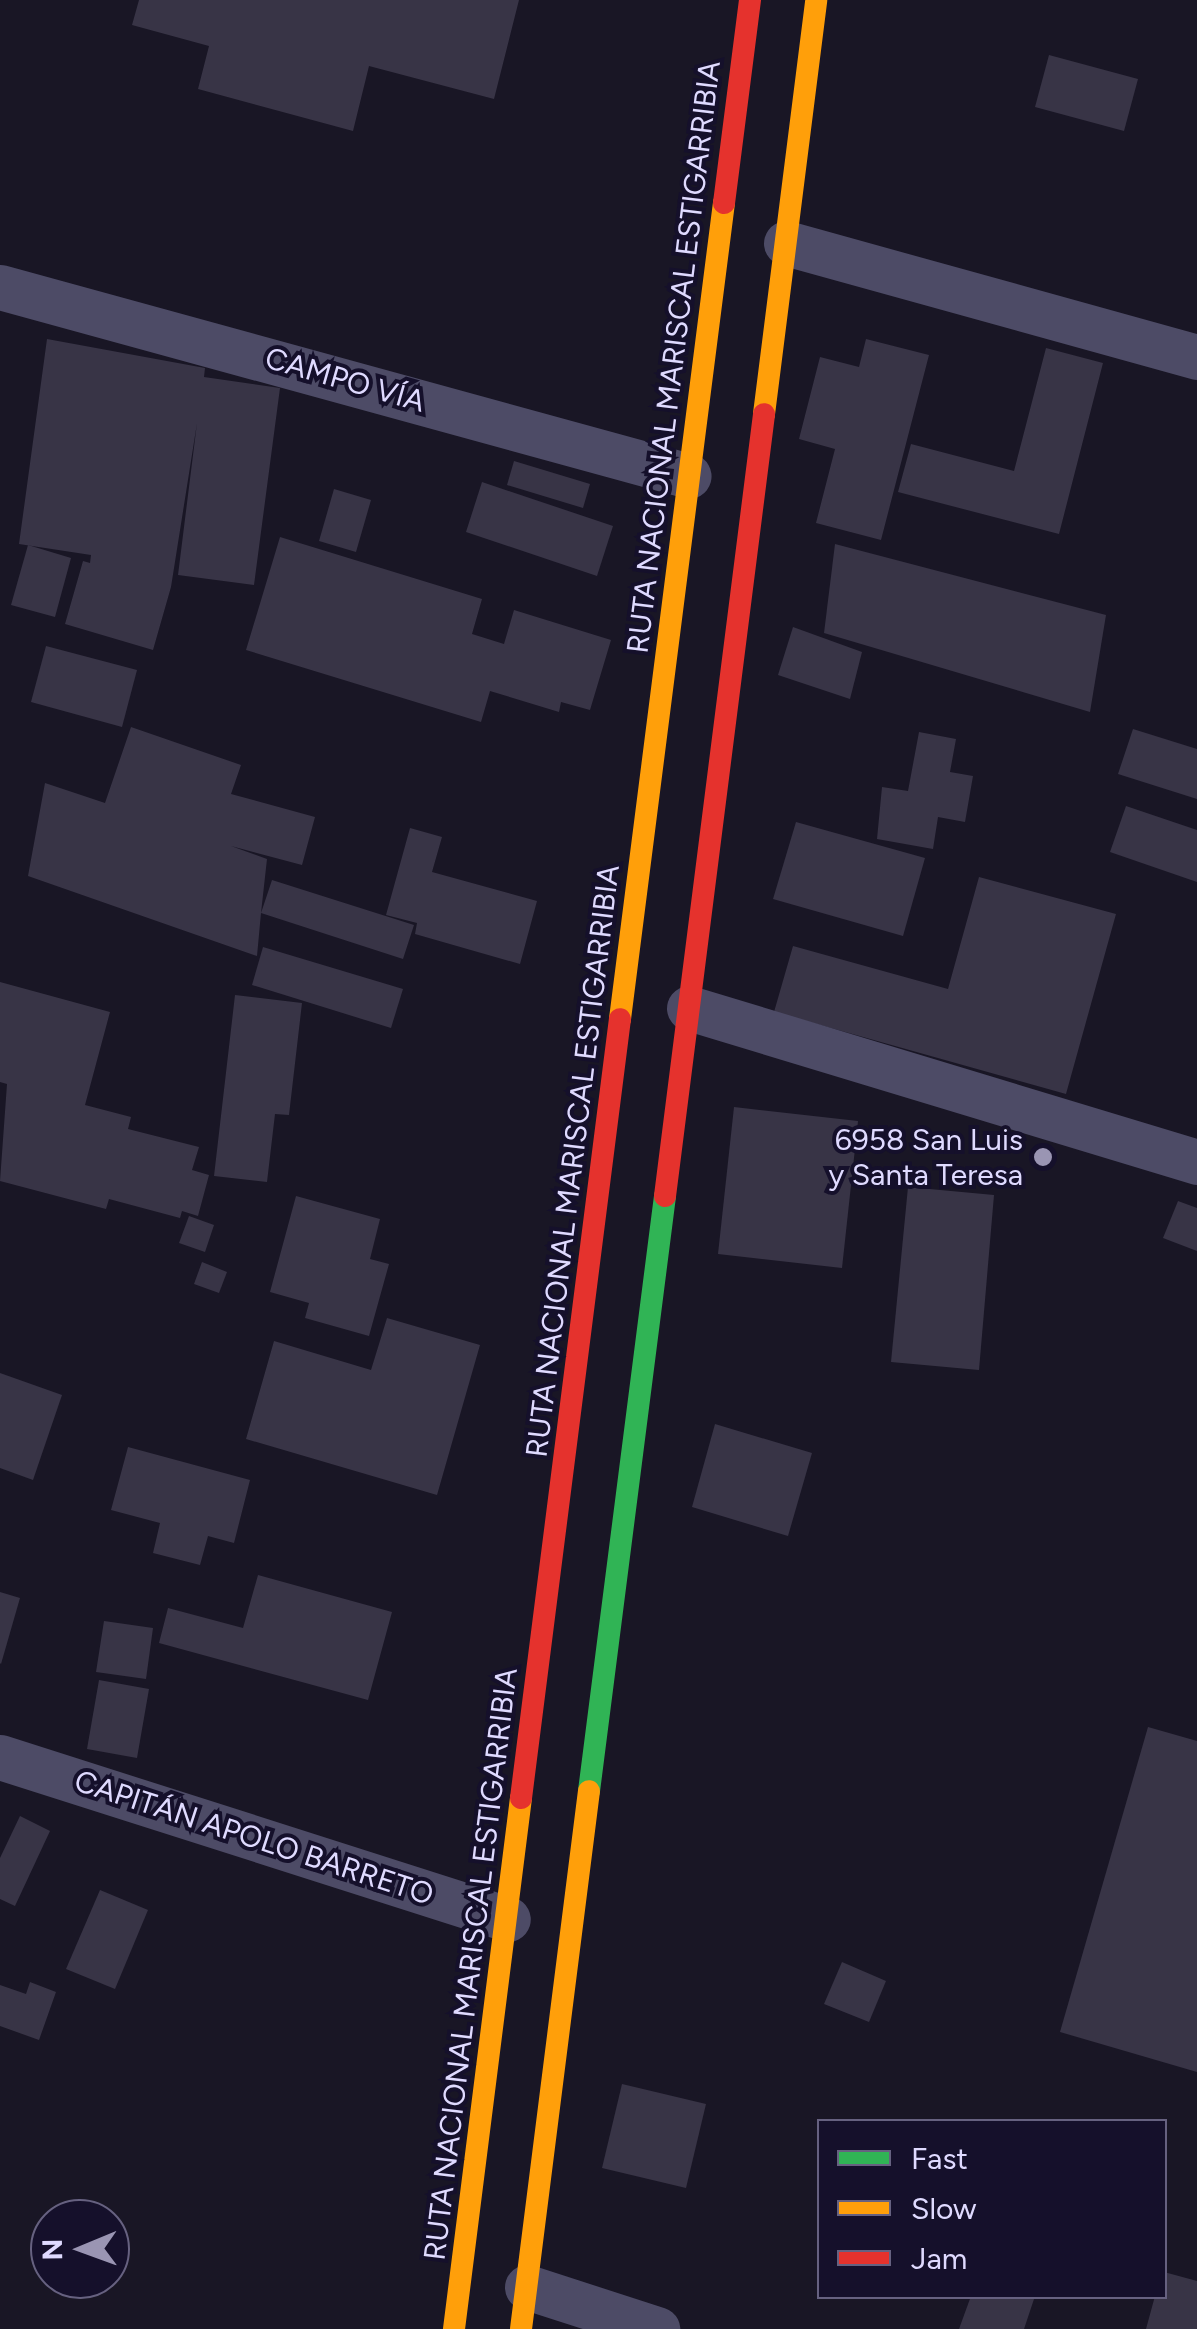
<!DOCTYPE html>
<html>
<head>
<meta charset="utf-8">
<style>
	body { margin:0 }
	#map { position:relative; width:1197px; height:2329px; overflow:hidden; background:#191625; font-family:Figtree,sans-serif }
	div>[style] { position:absolute }
	[style*='--x'] { left:calc(var(--x)*1px); top:calc(var(--y)*1px); width:calc(var(--w)*1px); rotate:calc(var(--a)*1deg) }
	.building>* { inset:0; background:#383446 }
	.street>* { height:45px; margin:-22.5px; padding:0 22.5px; transform-origin:22.5px; border-radius:22.5px; background:#4d4b66 }
	.fast>* { height:22px; margin:-11px; padding:0 11px; transform-origin:11px; border-radius:11px; background:#30b455 }
	.slow>* { height:22px; margin:-11px; padding:0 11px; transform-origin:11px; border-radius:11px; background:#ff9f0a }
	.jam>* { height:22px; margin:-11px; padding:0 11px; transform-origin:11px; border-radius:11px; background:#e5322d }
	.dots>* { width:28px; height:28px; translate:-50% -50%; box-sizing:border-box; border:5px solid #15102b; border-radius:50% }
	span { translate:-50% -50%; white-space:nowrap; text-align:center; line-height:1.15; -webkit-text-stroke:8px #15102b; paint-order:stroke }
	.street-label { font-size:30px; color:#dfdaff }
	.poi-label { font-size:30px; color:#dfdaff }
	.right { translate:-100% -50%; text-align:right }
	.legend { position:absolute; left:817px; top:2119px; width:350px; height:180px; box-sizing:border-box; background:#15102b; border:2px solid #666180; margin:0; padding:12px 18px; list-style:none; font-size:30px; color:#dfdaff }
	.legend li { display:flex; align-items:center; gap:20px; height:50px }
	.legend b { width:50px; border:2px solid #666180 }
	.north { position:absolute; left:30px; top:2199px; width:100px; height:100px; box-sizing:border-box; background:#15102b; border:2px solid #666180; border-radius:50%; rotate:269deg; font-size:28px; font-weight:700; line-height:40px; text-align:center; color:#dfdaff }
	.north::after { content:''; display:block; margin:auto; width:35px; height:45px; background:#9a95b3; clip-path:polygon(50% 0,100% 100%,50% 72%,0 100%) }
</style>
</head>
<body>
<div id="map">
	<div class="building">
		<i style="clip-path:polygon(139px 0,519px 0,494px 99px,369px 66px,353px 131px,198px 89px,209px 46px,132px 25px)"></i>
		<i style="clip-path:polygon(1049px 55px,1138px 79px,1124px 131px,1035px 107px)"></i>
		<i style="clip-path:polygon(47px 339px,205px 368px,204px 377px,280px 388px,254px 585px,178px 575px,197px 423px,171px 587px,153px 650px,65px 624px,83px 561px,90px 563px,91px 555px,19px 544px)"></i>
		<i style="clip-path:polygon(866px 339px,929px 355px,881px 540px,816px 523px,835px 449px,799px 439px,820px 357px,859px 367px)"></i>
		<i style="clip-path:polygon(1046px 348px,1103px 363px,1059px 534px,898px 492px,911px 444px,1014px 471px)"></i>
		<i style="clip-path:polygon(514px 461px,590px 484px,583px 508px,507px 485px)"></i>
		<i style="clip-path:polygon(482px 482px,613px 526px,597px 576px,466px 532px)"></i>
		<i style="clip-path:polygon(334px 489px,371px 500px,356px 552px,319px 541px)"></i>
		<i style="clip-path:polygon(280px 537px,482px 599px,472px 634px,504px 644px,514px 610px,611px 640px,590px 710px,561px 702px,559px 712px,490px 691px,481px 722px,246px 650px)"></i>
		<i style="clip-path:polygon(835px 544px,1106px 615px,1090px 712px,824px 633px)"></i>
		<i style="clip-path:polygon(28px 545px,71px 558px,55px 617px,11px 605px)"></i>
		<i style="clip-path:polygon(793px 627px,862px 652px,850px 699px,778px 675px)"></i>
		<i style="clip-path:polygon(46px 646px,137px 670px,122px 727px,31px 702px)"></i>
		<i style="clip-path:polygon(131px 727px,241px 765px,231px 794px,315px 817px,302px 865px,231px 846px,267px 859px,261px 913px,272px 880px,414px 925px,403px 959px,261px 913px,257px 956px,28px 876px,45px 783px,105px 803px)"></i>
		<i style="clip-path:polygon(1133px 729px,1197px 749px,1197px 799px,1118px 774px)"></i>
		<i style="clip-path:polygon(919px 732px,956px 739px,950px 772px,973px 776px,965px 822px,938px 817px,933px 849px,877px 839px,882px 787px,908px 791px)"></i>
		<i style="clip-path:polygon(1126px 806px,1197px 830px,1197px 882px,1110px 852px)"></i>
		<i style="clip-path:polygon(796px 822px,925px 858px,903px 936px,773px 899px)"></i>
		<i style="clip-path:polygon(410px 828px,442px 837px,432px 872px,537px 901px,520px 964px,415px 934px,417px 923px,386px 915px)"></i>
		<i style="clip-path:polygon(979px 877px,1116px 914px,1066px 1094px,774px 1012px,793px 946px,948px 989px)"></i>
		<i style="clip-path:polygon(263px 947px,403px 989px,391px 1028px,252px 985px)"></i>
		<i style="clip-path:polygon(0 982px,110px 1012px,85px 1105px,131px 1117px,128px 1129px,199px 1147px,192px 1170px,209px 1175px,198px 1216px,182px 1211px,180px 1218px,109px 1199px,106px 1209px,0 1181px,7px 1084px,0 1082px)"></i>
		<i style="clip-path:polygon(235px 995px,302px 1003px,289px 1115px,275px 1114px,267px 1182px,214px 1176px)"></i>
		<i style="clip-path:polygon(734px 1107px,858px 1121px,842px 1268px,718px 1254px)"></i>
		<i style="clip-path:polygon(908px 1187px,994px 1195px,979px 1370px,891px 1362px)"></i>
		<i style="clip-path:polygon(296px 1196px,380px 1219px,370px 1259px,389px 1264px,369px 1336px,305px 1318px,309px 1303px,270px 1292px)"></i>
		<i style="clip-path:polygon(1178px 1201px,1197px 1208px,1197px 1251px,1163px 1238px)"></i>
		<i style="clip-path:polygon(189px 1216px,214px 1225px,205px 1252px,179px 1243px)"></i>
		<i style="clip-path:polygon(202px 1262px,227px 1272px,219px 1293px,194px 1284px)"></i>
		<i style="clip-path:polygon(387px 1318px,480px 1345px,437px 1495px,246px 1439px,274px 1341px,371px 1370px)"></i>
		<i style="clip-path:polygon(0 1373px,62px 1395px,33px 1480px,0 1468px)"></i>
		<i style="clip-path:polygon(715px 1424px,812px 1453px,788px 1536px,692px 1507px)"></i>
		<i style="clip-path:polygon(128px 1447px,250px 1480px,234px 1543px,208px 1536px,200px 1565px,153px 1553px,160px 1523px,111px 1510px)"></i>
		<i style="clip-path:polygon(258px 1575px,392px 1612px,368px 1700px,159px 1643px,168px 1608px,243px 1628px)"></i>
		<i style="clip-path:polygon(0 1592px,20px 1598px,1px 1664px,0 1663px)"></i>
		<i style="clip-path:polygon(104px 1621px,153px 1628px,146px 1679px,96px 1672px)"></i>
		<i style="clip-path:polygon(99px 1680px,149px 1689px,137px 1758px,87px 1749px)"></i>
		<i style="clip-path:polygon(1148px 1727px,1197px 1741px,1197px 2072px,1060px 2032px)"></i>
		<i style="clip-path:polygon(20px 1816px,50px 1831px,15px 1906px,0 1899px,0 1858px)"></i>
		<i style="clip-path:polygon(100px 1890px,148px 1910px,115px 1989px,66px 1969px)"></i>
		<i style="clip-path:polygon(842px 1962px,886px 1981px,869px 2022px,824px 2004px)"></i>
		<i style="clip-path:polygon(30px 1982px,56px 1992px,39px 2040px,0 2026px,0 1985px,26px 1994px)"></i>
		<i style="clip-path:polygon(622px 2084px,706px 2104px,686px 2188px,602px 2168px)"></i>
		<i style="clip-path:polygon(1164px 2272px,1197px 2281px,1197px 2329px,1146px 2329px,1155px 2296px,1164px 2296px)"></i>
		<i style="clip-path:polygon(971px 2296px,1035px 2296px,1024px 2329px,959px 2329px)"></i>
	</div>
	<div class="street">
		<i style="--x:786;--y:243;--w:427;--a:15.5"></i>
		<i style="--x:0;--y:287;--w:714;--a:15.34"></i>
		<i style="--x:689;--y:1008;--w:531;--a:16.86"></i>
		<i style="--x:0;--y:1757;--w:533;--a:17.69"></i>
		<i style="--x:527;--y:2287;--w:137;--a:17.9"></i>
	</div>
	<div class="fast">
		<i style="--x:589;--y:1791;--w:600;--a:-82.72"></i>
	</div>
	<div class="slow">
		<i style="--x:764;--y:414;--w:417;--a:-82.8"></i>
		<i style="--x:620;--y:1019;--w:823;--a:-82.74"></i>
		<i style="--x:454;--y:2329;--w:535;--a:-82.81"></i>
		<i style="--x:521;--y:2329;--w:542;--a:-82.8"></i>
	</div>
	<div class="jam">
		<i style="--x:724;--y:203;--w:205;--a:-82.7"></i>
		<i style="--x:665;--y:1196;--w:788;--a:-82.78"></i>
		<i style="--x:521;--y:1798;--w:785;--a:-82.76"></i>
	</div>
	<div class="dots">
		<i style="left:1043px;top:1157px;background:#9a95b3"></i>
	</div>
	<div class="street-label">
		<span style="left:674px;top:357px;rotate:-83deg">RUTA NACIONAL MARISCAL ESTIGARRIBIA</span>
		<span style="left:345px;top:380px;rotate:16deg">CAMPO VÍA</span>
		<span style="left:573px;top:1161px;rotate:-83deg">RUTA NACIONAL MARISCAL ESTIGARRIBIA</span>
		<span style="left:254px;top:1838px;rotate:18deg">CAPITÁN APOLO BARRETO</span>
		<span style="left:471px;top:1964px;rotate:-83deg">RUTA NACIONAL MARISCAL ESTIGARRIBIA</span>
	</div>
	<div class="poi-label">
		<span class="right" style="left:1023px;top:1157px">6958 San Luis<br>y Santa Teresa</span>
	</div>
	<ul class="legend">
	<li><b style="height:12px;background:#30b455"></b>Fast</li>
	<li><b style="height:12px;background:#ff9f0a"></b>Slow</li>
	<li><b style="height:12px;background:#e5322d"></b>Jam</li>
	</ul>
	<div class="north">N</div>
</div>
</body>
</html>
